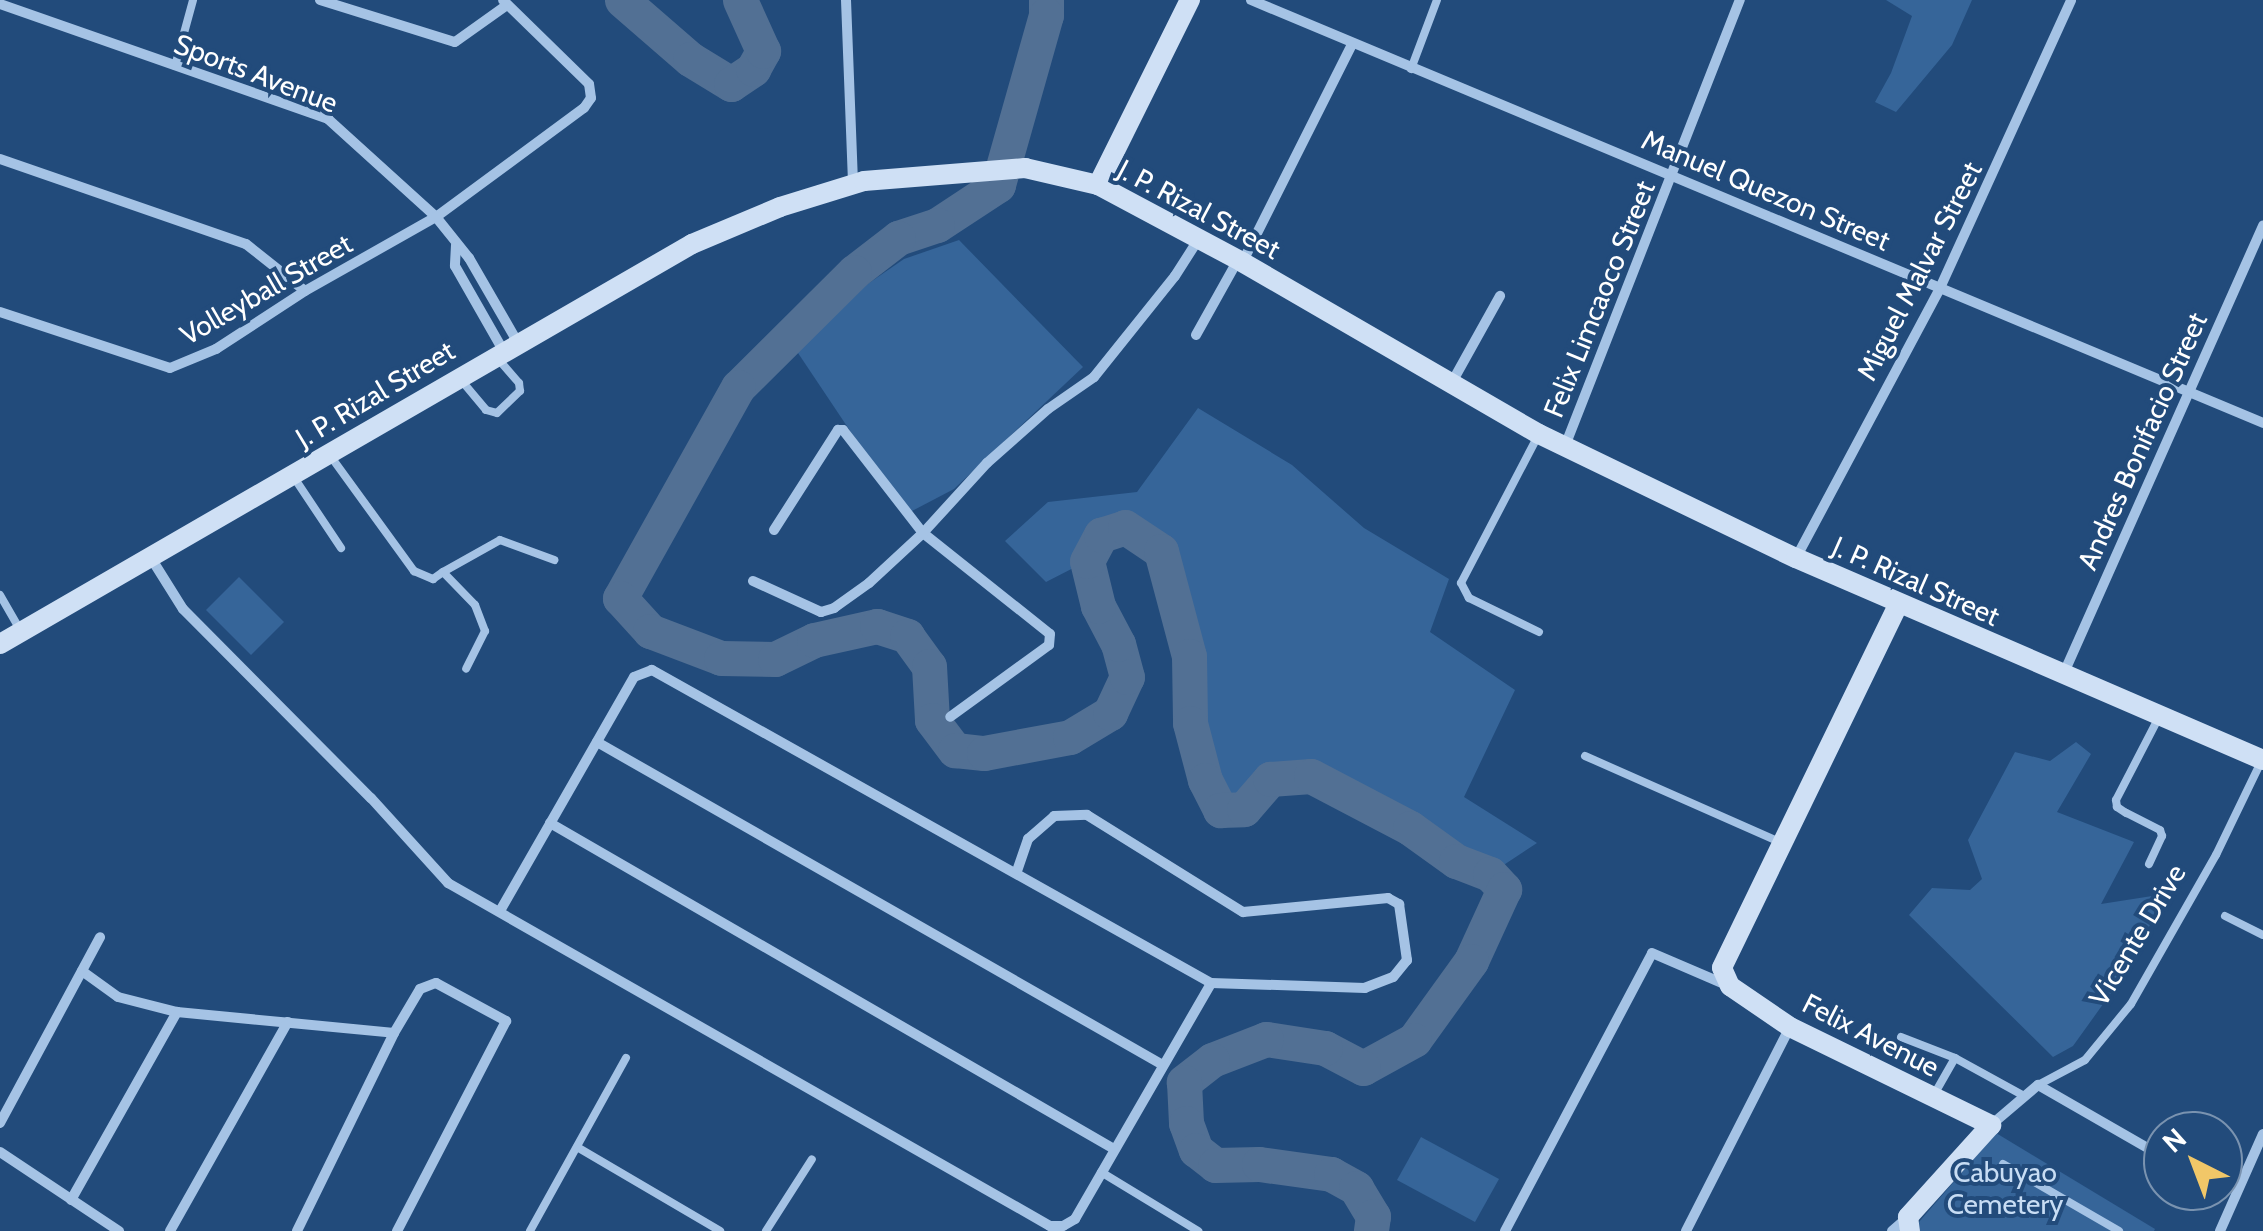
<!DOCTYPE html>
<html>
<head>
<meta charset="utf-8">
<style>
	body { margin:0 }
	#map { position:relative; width:2263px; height:1231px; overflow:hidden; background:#224b7b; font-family:Cabin,sans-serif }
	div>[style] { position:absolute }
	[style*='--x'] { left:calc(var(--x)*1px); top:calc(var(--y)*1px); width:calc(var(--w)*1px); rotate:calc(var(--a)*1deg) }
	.green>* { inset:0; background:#366599 }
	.river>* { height:35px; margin:-17.5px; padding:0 17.5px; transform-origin:17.5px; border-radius:17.5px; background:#527094 }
	.lane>* { height:8px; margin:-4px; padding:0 4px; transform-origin:4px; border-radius:4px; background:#a5c3e5 }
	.street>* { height:10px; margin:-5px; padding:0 5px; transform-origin:5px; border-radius:5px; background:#a5c3e5 }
	.secondary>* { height:20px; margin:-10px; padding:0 10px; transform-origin:10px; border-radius:10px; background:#cfe0f5 }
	span { translate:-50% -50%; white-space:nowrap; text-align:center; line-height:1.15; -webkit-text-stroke:8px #224b7b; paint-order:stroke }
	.street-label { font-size:28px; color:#fff }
	.park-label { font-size:28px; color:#c8ddf4 }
	.north { position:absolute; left:2143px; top:1111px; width:100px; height:100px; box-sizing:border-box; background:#224b7b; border:2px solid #7a93b0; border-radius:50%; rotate:318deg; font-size:28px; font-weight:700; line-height:40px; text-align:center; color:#fff }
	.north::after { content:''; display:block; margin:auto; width:35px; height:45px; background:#f1c768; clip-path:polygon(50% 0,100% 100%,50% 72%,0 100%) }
</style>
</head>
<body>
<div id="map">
	<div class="green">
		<i style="clip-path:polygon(1886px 0,1972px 0,1952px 45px,1896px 112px,1875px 102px,1891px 73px,1912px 16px)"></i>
		<i style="clip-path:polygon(959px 240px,1083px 367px,954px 489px,912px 511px,903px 510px,796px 350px,840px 303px,904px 259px)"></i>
		<i style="clip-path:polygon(1198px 408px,1292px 465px,1364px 528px,1449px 579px,1430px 632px,1515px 690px,1464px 797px,1537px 843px,1490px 874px,1456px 861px,1410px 828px,1311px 776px,1270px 779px,1244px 809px,1220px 810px,1205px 780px,1190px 723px,1189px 656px,1161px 551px,1125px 527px,1101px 535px,1087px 561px,1046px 582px,1005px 541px,1048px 502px,1137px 492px)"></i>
		<i style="clip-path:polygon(239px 577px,284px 622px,251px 655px,206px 610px)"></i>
		<i style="clip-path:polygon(2076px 742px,2091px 754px,2057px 812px,2134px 842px,2101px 904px,2165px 894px,2129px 968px,2073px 1046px,2053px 1057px,1909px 915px,1932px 888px,1970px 890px,1982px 879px,1968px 840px,2015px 752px,2050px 761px)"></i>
		<i style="clip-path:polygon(1996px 1133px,2155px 1229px,2154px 1231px,1920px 1231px,1919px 1222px)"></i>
		<i style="clip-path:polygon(1421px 1137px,1499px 1179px,1475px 1222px,1397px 1180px)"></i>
	</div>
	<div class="river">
		<i style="--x:622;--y:0;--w:90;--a:40.9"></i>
		<i style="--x:690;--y:59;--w:48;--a:31.4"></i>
		<i style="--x:731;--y:84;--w:27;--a:-34"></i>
		<i style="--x:753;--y:69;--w:21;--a:-61"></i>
		<i style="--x:763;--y:51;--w:56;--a:-114.3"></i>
		<i style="--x:1046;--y:0;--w:15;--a:90"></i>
		<i style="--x:1046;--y:15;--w:177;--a:105.8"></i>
		<i style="--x:998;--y:185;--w:73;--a:146.7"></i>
		<i style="--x:937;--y:225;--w:41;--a:161.6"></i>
		<i style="--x:898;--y:238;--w:56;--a:142.3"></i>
		<i style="--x:854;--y:272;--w:163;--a:135.2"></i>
		<i style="--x:738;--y:387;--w:242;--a:119.2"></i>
		<i style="--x:620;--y:598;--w:45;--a:47.7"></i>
		<i style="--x:650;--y:631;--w:76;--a:20.8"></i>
		<i style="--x:721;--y:658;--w:54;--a:1.1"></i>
		<i style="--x:775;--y:659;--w:43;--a:-26"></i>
		<i style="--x:814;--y:640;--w:65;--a:-12.5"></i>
		<i style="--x:877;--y:626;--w:32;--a:18"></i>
		<i style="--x:907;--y:636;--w:37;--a:54"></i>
		<i style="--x:929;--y:666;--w:54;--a:86.8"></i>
		<i style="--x:932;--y:720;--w:38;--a:53"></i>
		<i style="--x:955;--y:750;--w:29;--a:6"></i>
		<i style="--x:984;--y:753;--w:87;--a:-10.5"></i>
		<i style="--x:1070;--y:737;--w:47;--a:-31"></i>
		<i style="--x:1110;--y:713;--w:40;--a:-65"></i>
		<i style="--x:1127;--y:677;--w:34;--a:-105"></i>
		<i style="--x:1118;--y:644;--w:43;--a:-117.8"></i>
		<i style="--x:1098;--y:606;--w:46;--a:-103.7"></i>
		<i style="--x:1087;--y:561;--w:30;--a:-62"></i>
		<i style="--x:1101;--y:535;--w:25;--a:-18"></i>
		<i style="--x:1125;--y:527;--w:43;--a:33.7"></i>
		<i style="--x:1161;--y:551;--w:109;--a:75.1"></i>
		<i style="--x:1189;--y:656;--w:67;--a:89.1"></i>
		<i style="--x:1190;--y:723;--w:59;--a:75.3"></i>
		<i style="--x:1205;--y:780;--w:34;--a:63"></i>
		<i style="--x:1220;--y:810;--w:24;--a:-2"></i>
		<i style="--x:1244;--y:809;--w:40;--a:-49"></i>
		<i style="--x:1270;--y:779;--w:41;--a:-4.2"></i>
		<i style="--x:1311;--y:776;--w:112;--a:27.7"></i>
		<i style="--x:1410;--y:828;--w:57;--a:35.7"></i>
		<i style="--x:1456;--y:861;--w:36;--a:21"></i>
		<i style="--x:1490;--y:874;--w:21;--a:47"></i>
		<i style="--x:1504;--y:889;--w:79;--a:114.6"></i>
		<i style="--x:1471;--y:961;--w:97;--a:125.8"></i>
		<i style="--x:1414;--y:1040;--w:58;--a:151.2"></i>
		<i style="--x:1363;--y:1068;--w:43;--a:-152.2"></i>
		<i style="--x:1325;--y:1048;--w:60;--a:-171.3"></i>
		<i style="--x:1266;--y:1039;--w:58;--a:158.7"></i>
		<i style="--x:1212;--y:1060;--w:36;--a:142"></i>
		<i style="--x:1184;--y:1082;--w:41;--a:87.2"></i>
		<i style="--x:1186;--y:1123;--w:29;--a:70"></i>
		<i style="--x:1196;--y:1150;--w:24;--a:38"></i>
		<i style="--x:1215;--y:1165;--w:44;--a:-1.3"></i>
		<i style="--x:1259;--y:1164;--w:73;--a:7.9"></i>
		<i style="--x:1331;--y:1174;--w:29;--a:29"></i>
		<i style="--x:1356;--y:1188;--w:33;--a:59"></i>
		<i style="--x:1373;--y:1216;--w:15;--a:98"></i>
	</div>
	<div class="lane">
		<i style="--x:175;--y:66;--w:68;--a:-74.7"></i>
		<i style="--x:1411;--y:69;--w:74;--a:-69.4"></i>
		<i style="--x:461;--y:380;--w:39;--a:50"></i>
		<i style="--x:486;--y:410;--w:11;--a:15"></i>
		<i style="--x:497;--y:413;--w:32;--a:-44"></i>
		<i style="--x:520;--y:391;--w:8;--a:-97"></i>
		<i style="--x:519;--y:383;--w:33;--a:-131"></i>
		<i style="--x:329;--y:454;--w:145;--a:54"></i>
		<i style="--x:414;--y:571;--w:21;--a:23"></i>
		<i style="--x:433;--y:579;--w:12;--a:-35"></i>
		<i style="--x:443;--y:572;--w:46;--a:45.9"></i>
		<i style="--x:475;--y:605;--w:28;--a:69"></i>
		<i style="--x:485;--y:631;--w:42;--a:116.6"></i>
		<i style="--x:295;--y:479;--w:83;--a:56.3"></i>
		<i style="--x:443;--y:572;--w:65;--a:-29.3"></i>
		<i style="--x:500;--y:540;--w:58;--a:20.3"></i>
		<i style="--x:0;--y:595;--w:38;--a:60"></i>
		<i style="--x:1539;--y:632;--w:78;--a:-154.1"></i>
		<i style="--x:1469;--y:598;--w:17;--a:-118"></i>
		<i style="--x:1461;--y:583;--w:168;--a:-62.4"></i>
		<i style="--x:1585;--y:756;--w:215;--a:23.8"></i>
		<i style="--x:2149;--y:864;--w:31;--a:-65"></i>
		<i style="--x:2162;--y:836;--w:6;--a:-108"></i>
		<i style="--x:2160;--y:830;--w:38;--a:-153"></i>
		<i style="--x:2126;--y:813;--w:11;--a:-146"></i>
		<i style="--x:2117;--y:807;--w:7;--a:-98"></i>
		<i style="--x:2116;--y:800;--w:93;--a:-62.6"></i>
		<i style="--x:2225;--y:916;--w:42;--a:26.6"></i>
		<i style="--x:1901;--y:1037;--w:58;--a:21.3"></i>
		<i style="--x:1955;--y:1058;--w:79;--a:28.8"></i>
		<i style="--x:2038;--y:1085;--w:53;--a:-28"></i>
		<i style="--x:2085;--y:1060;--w:72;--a:-50.6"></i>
		<i style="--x:2131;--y:1004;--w:172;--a:-60.3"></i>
		<i style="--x:2216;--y:855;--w:101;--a:-64.2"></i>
		<i style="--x:1935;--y:1093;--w:40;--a:-60.3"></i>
		<i style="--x:577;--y:1147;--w:166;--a:30.4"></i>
		<i style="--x:2003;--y:1164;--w:134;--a:30"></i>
		<i style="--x:1101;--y:1172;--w:114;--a:31.3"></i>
		<i style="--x:530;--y:1231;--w:198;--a:-61"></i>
		<i style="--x:766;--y:1231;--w:85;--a:-57.4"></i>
	</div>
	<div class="street">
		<i style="--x:320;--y:0;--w:141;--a:17.3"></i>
		<i style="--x:455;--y:42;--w:64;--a:-35.4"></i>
		<i style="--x:846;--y:0;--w:184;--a:87.8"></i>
		<i style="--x:1251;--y:0;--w:1097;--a:22.68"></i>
		<i style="--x:0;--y:4;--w:348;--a:19.3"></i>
		<i style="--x:328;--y:119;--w:146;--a:42.2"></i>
		<i style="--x:436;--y:217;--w:53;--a:51.2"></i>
		<i style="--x:469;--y:258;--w:96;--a:60"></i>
		<i style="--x:0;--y:159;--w:260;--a:19.1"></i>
		<i style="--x:246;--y:244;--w:75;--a:38.5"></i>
		<i style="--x:456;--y:245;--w:21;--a:93"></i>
		<i style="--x:455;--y:266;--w:97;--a:60.3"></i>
		<i style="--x:1243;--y:261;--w:243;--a:-63.3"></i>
		<i style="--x:0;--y:312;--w:179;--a:18.2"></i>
		<i style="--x:170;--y:368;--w:50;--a:-22.4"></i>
		<i style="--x:216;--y:349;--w:106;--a:-33.1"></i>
		<i style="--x:305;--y:291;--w:150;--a:-29.5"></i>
		<i style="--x:436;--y:217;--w:184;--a:-36.4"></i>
		<i style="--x:584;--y:108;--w:12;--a:-55"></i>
		<i style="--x:591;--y:98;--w:14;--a:-98"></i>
		<i style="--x:589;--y:84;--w:120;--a:-135.7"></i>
		<i style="--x:1196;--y:335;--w:86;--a:-60.8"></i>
		<i style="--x:1451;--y:384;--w:101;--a:-60.9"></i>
		<i style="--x:1565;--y:446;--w:479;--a:-68.6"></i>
		<i style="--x:774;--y:530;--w:119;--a:-57.4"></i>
		<i style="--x:838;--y:430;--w:5;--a:0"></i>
		<i style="--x:843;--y:430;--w:130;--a:52.2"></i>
		<i style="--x:923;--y:533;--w:162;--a:38.5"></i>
		<i style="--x:1050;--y:634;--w:11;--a:95"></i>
		<i style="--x:1049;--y:645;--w:122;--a:144"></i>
		<i style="--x:151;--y:558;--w:60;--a:57.9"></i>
		<i style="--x:183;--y:609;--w:267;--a:45.2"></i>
		<i style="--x:371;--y:798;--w:115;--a:47.8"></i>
		<i style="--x:448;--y:883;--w:693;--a:29.67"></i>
		<i style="--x:1050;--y:1226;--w:13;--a:0"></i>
		<i style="--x:1063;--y:1226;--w:14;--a:-30"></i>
		<i style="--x:1075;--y:1219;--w:272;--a:-60"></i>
		<i style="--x:1211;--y:983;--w:641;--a:-150.75"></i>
		<i style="--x:652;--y:670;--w:19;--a:159"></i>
		<i style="--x:634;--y:677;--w:270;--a:119.8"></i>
		<i style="--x:1796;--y:558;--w:306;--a:-61.9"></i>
		<i style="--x:1940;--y:288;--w:316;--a:-65.5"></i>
		<i style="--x:753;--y:581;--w:75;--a:24.5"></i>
		<i style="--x:821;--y:612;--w:14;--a:-17"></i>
		<i style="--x:834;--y:608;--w:43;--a:-35.5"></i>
		<i style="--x:869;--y:583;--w:74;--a:-42.8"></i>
		<i style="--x:923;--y:533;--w:95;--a:-47.6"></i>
		<i style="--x:987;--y:463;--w:81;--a:-41.5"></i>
		<i style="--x:1048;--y:409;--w:56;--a:-34.8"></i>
		<i style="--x:1094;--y:377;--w:129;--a:-51.3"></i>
		<i style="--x:1175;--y:276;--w:43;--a:-57.4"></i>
		<i style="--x:2063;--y:675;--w:492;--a:-66"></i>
		<i style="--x:597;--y:742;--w:649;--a:29.72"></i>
		<i style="--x:550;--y:823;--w:651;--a:30.03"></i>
		<i style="--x:1017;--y:871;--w:34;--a:-71"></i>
		<i style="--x:1028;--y:839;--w:35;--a:-41"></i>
		<i style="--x:1054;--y:816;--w:33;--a:-2"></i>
		<i style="--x:1087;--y:815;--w:184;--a:31.9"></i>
		<i style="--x:1243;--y:912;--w:146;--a:-5.5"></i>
		<i style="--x:1388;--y:898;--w:13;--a:29"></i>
		<i style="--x:1399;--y:904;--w:57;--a:81.9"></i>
		<i style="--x:1407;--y:960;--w:22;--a:129"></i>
		<i style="--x:1393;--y:977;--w:30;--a:159"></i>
		<i style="--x:1365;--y:988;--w:154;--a:-178.1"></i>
		<i style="--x:82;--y:971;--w:44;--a:35.8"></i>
		<i style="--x:118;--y:997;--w:61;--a:14.3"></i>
		<i style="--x:177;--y:1012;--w:218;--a:5.5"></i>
		<i style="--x:0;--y:1123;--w:211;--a:-61.7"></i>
		<i style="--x:1991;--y:1125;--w:62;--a:-40.4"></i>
		<i style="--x:2038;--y:1085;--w:144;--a:29.9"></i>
		<i style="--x:0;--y:1152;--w:143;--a:33.6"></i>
		<i style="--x:71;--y:1200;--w:216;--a:-60.6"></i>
		<i style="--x:170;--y:1231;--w:240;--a:-60.6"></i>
		<i style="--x:297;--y:1231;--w:220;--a:-63.9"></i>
		<i style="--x:394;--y:1033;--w:51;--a:-59.4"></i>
		<i style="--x:420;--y:989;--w:17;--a:-21"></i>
		<i style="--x:436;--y:983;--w:80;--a:28.5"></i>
		<i style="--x:506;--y:1021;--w:237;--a:117.4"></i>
		<i style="--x:1505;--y:1231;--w:314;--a:-62.1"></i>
		<i style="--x:1652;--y:953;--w:84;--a:23.2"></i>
		<i style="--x:1686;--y:1231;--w:229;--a:-63"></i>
		<i style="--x:1892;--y:1231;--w:21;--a:-41"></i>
		<i style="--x:2220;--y:1231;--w:106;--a:-66.1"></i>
	</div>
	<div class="secondary">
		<i style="--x:1098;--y:185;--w:207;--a:-63.6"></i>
		<i style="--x:1898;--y:605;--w:403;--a:115.9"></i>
		<i style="--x:1722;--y:968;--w:20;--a:66"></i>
		<i style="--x:1730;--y:986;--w:73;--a:34.3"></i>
		<i style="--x:1790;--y:1027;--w:224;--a:26"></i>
		<i style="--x:1991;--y:1125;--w:124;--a:132.1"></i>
		<i style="--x:1908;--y:1217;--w:14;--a:82"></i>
		<i style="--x:0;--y:644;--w:799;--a:-30.03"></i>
		<i style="--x:692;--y:244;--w:95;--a:-22.8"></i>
		<i style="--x:780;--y:207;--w:88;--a:-17.2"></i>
		<i style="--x:864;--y:181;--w:162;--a:-4.6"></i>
		<i style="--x:1025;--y:168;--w:75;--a:13.1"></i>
		<i style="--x:1098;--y:185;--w:163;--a:28.1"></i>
		<i style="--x:1242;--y:262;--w:343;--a:30.1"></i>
		<i style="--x:1539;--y:434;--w:285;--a:25.8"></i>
		<i style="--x:1796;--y:558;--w:509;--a:23.39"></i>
	</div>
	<div class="street-label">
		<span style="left:256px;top:73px;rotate:21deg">Sports Avenue</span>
		<span style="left:1766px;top:190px;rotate:23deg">Manuel Quezon Street</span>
		<span style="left:1199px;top:209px;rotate:28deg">J. P. Rizal Street</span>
		<span style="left:1919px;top:271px;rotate:-63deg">Miguel Malvar Street</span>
		<span style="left:266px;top:289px;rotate:-30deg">Volleyball Street</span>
		<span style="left:1599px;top:299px;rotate:-68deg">Felix Limcaoco Street</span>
		<span style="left:375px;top:394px;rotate:-31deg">J. P. Rizal Street</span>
		<span style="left:2142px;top:441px;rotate:-66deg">Andres Bonifacio Street</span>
		<span style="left:1916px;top:581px;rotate:24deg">J. P. Rizal Street</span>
		<span style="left:2137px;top:935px;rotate:-59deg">Vicente Drive</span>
		<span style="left:1871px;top:1035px;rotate:27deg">Felix Avenue</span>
	</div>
	<div class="park-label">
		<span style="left:2005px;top:1188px">Cabuyao<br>Cemetery</span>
	</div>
	<div class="north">N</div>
</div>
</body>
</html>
